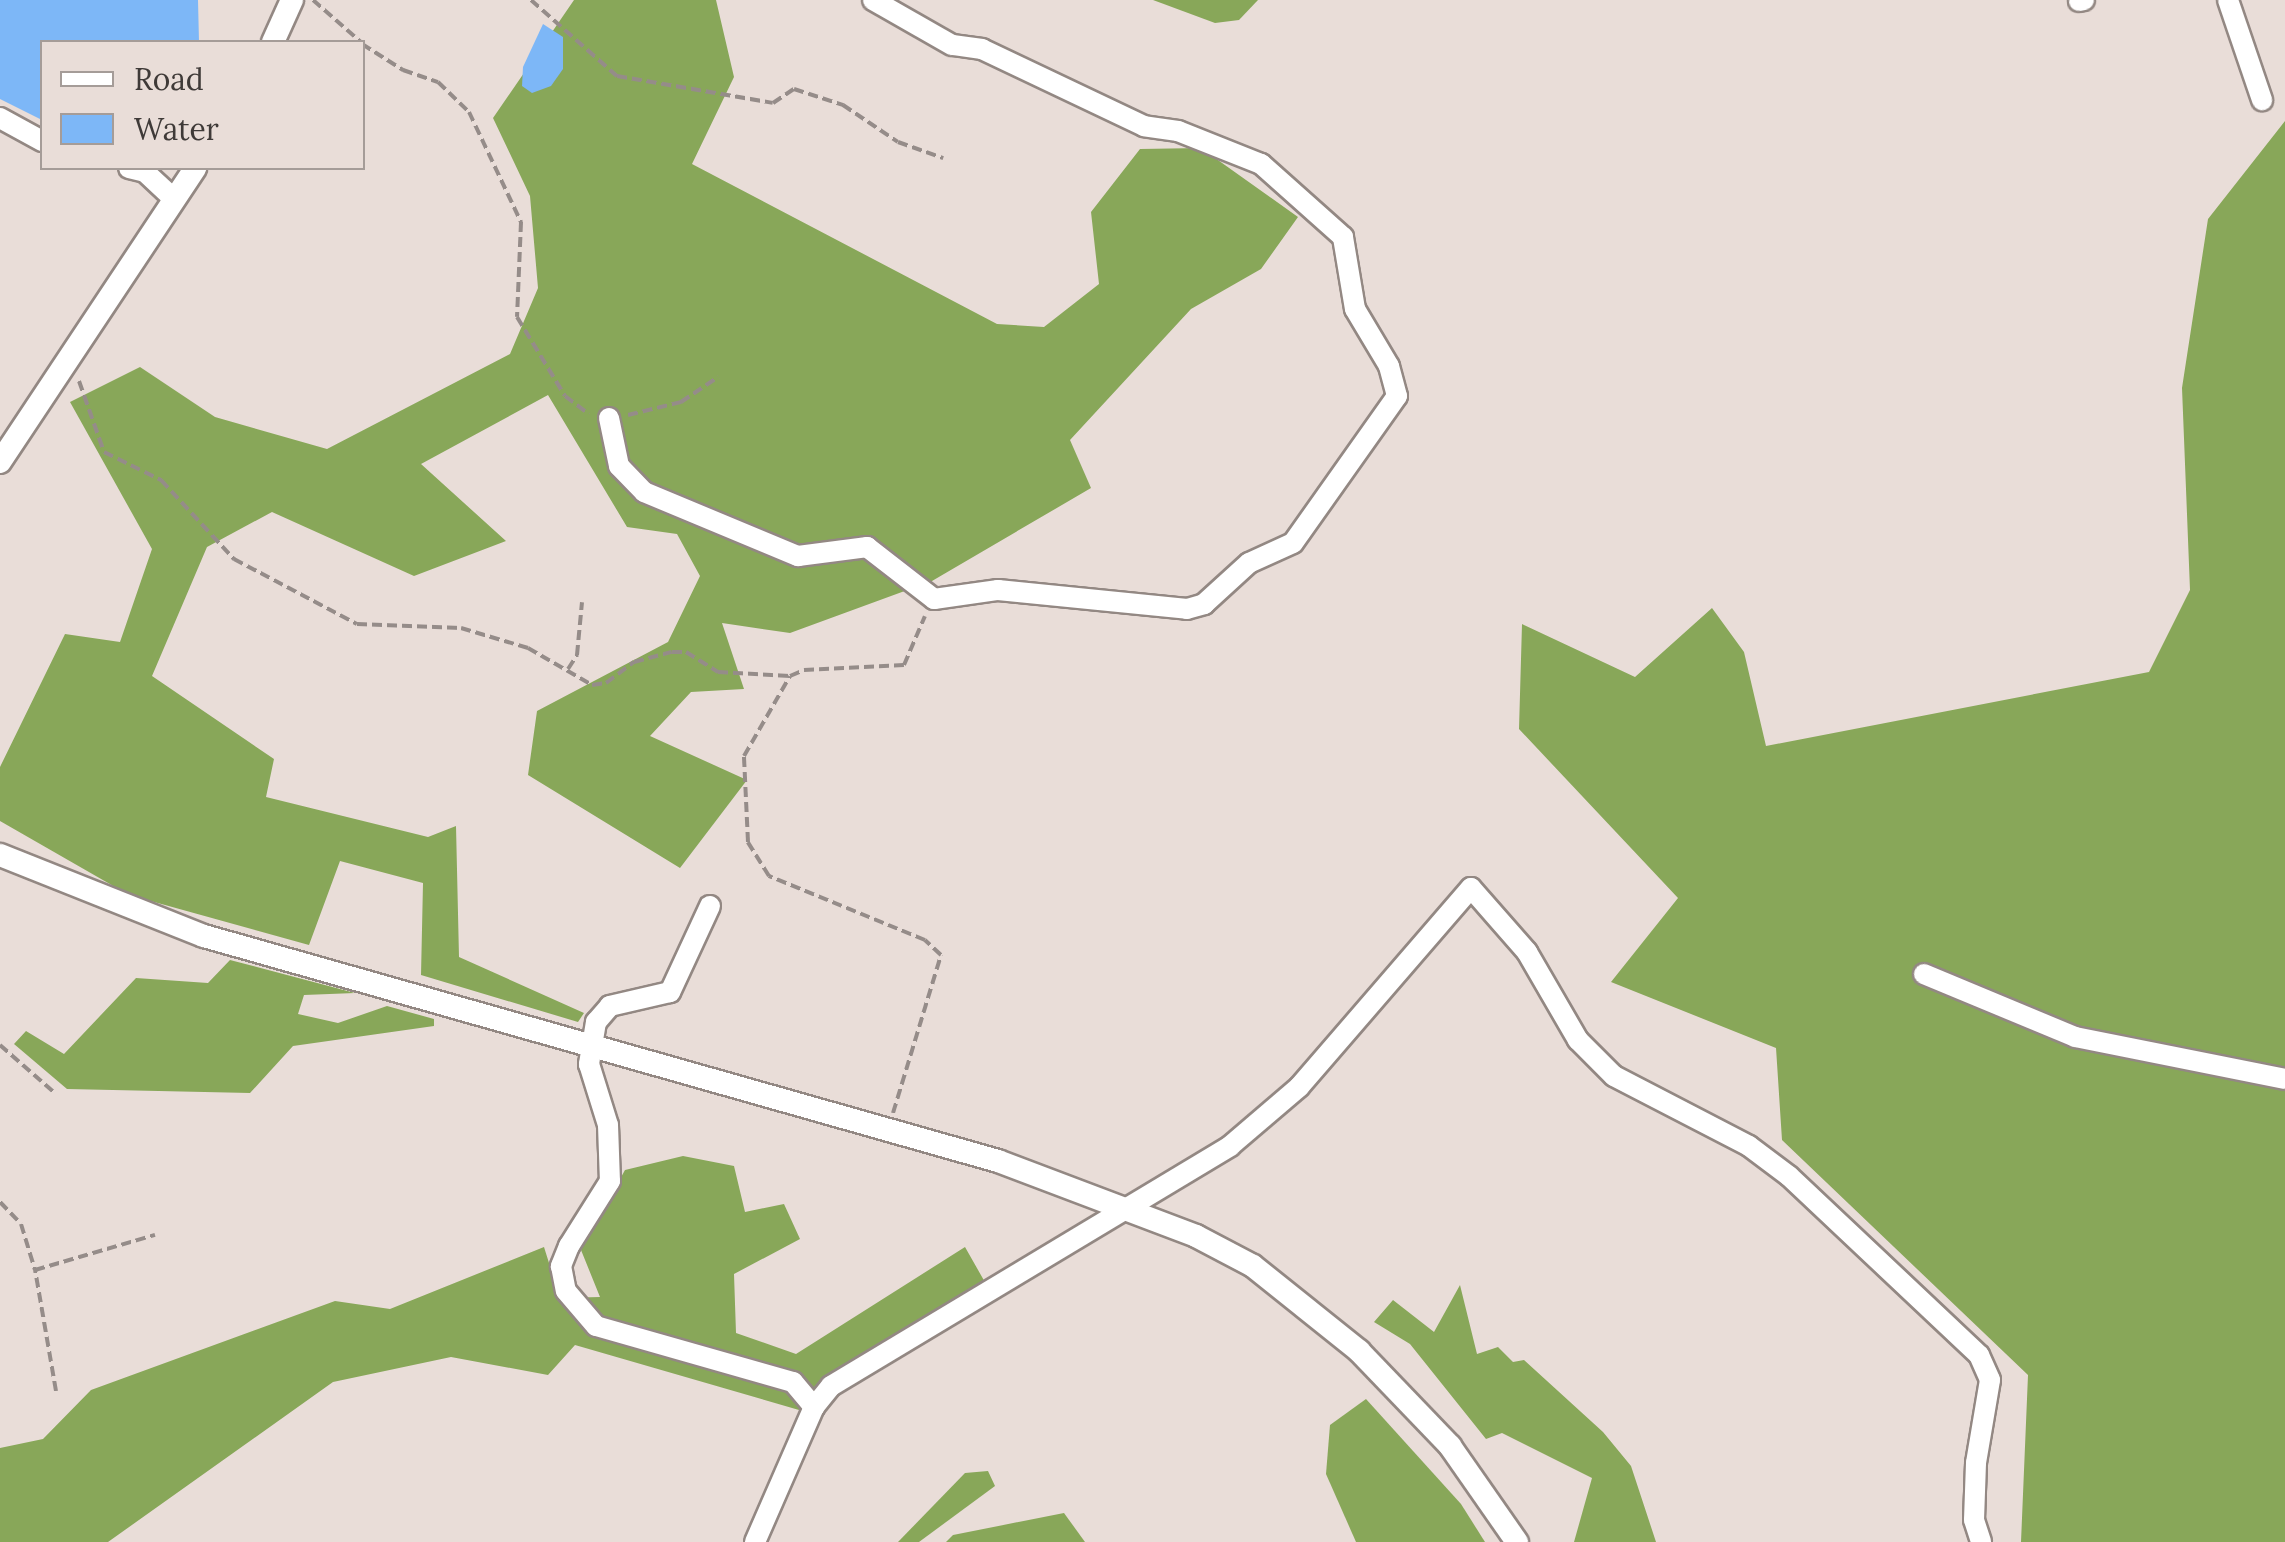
<!DOCTYPE html>
<html>
<head>
<meta charset="utf-8">
<style>
	body { margin:0 }
	#map { position:relative; width:2285px; height:1542px; overflow:hidden; background:#e9ddd8; font-family:Lora,serif }
	div>[style] { position:absolute }
	[style*='--x'] { left:calc(var(--x)*1px); top:calc(var(--y)*1px); width:calc(var(--w)*1px); rotate:calc(var(--a)*1deg) }
	.forest>* { inset:0; background:#88a759 }
	.water>* { inset:0; background:#7db7f7 }
	.path>* { height:4px; margin-top:-2px; transform-origin:0; background:repeating-linear-gradient(90deg,#958c89 0 10px,transparent 0 15px) }
	.roads { filter:drop-shadow(2px 0 #938883) drop-shadow(-2px 0 #938883) drop-shadow(0 2px #938883) drop-shadow(0 -2px #938883) }
	.minor>* { height:20px; margin:-10px; padding:0 10px; transform-origin:10px; border-radius:10px; background:#fff }
	.tertiary>* { height:22px; margin:-11px; padding:0 11px; transform-origin:11px; border-radius:11px; background:#fff }
	span { translate:-50% -50%; white-space:nowrap; text-align:center; line-height:1.15; -webkit-text-stroke:9px #e9ddd8; paint-order:stroke }
	.legend { position:absolute; left:40px; top:40px; width:325px; height:130px; box-sizing:border-box; background:#e9ddd8; border:2px solid #a59c98; margin:0; padding:12px 18px; list-style:none; font-size:30px; color:#3f3a38 }
	.legend li { display:flex; align-items:center; gap:20px; height:50px }
	.legend b { width:50px; border:2px solid #a59c98 }
</style>
</head>
<body>
<div id="map">
	<div class="forest">
		<i style="clip-path:polygon(574px 0,716px 0,734px 77px,692px 164px,997px 324px,1044px 327px,1099px 284px,1091px 212px,1140px 149px,1201px 148px,1298px 217px,1261px 269px,1191px 309px,1070px 440px,1091px 488px,932px 581px,790px 633px,722px 623px,744px 689px,691px 692px,650px 736px,747px 780px,680px 868px,528px 775px,537px 711px,668px 642px,700px 576px,677px 534px,627px 527px,548px 395px,421px 464px,506px 541px,414px 576px,272px 512px,207px 547px,152px 676px,274px 759px,266px 797px,428px 837px,456px 826px,459px 957px,584px 1013px,578px 1022px,421px 975px,423px 883px,340px 861px,309px 945px,129px 895px,0 821px,0 767px,65px 634px,120px 642px,152px 549px,70px 402px,140px 367px,215px 417px,327px 449px,510px 354px,538px 288px,530px 196px,493px 118px)"></i>
		<i style="clip-path:polygon(1153px 0,1258px 0,1239px 20px,1215px 23px)"></i>
		<i style="clip-path:polygon(2285px 121px,2285px 1542px,2021px 1542px,2028px 1375px,1782px 1140px,1776px 1048px,1611px 982px,1678px 898px,1519px 729px,1522px 624px,1635px 677px,1712px 608px,1744px 652px,1766px 746px,2149px 672px,2190px 590px,2182px 388px,2208px 219px)"></i>
		<i style="clip-path:polygon(230px 960px,355px 993px,304px 995px,298px 1014px,338px 1023px,387px 1006px,434px 1019px,434px 1026px,293px 1046px,250px 1093px,67px 1089px,14px 1044px,26px 1031px,64px 1054px,136px 978px,208px 983px)"></i>
		<i style="clip-path:polygon(683px 1156px,734px 1166px,745px 1212px,784px 1204px,800px 1239px,734px 1274px,736px 1333px,796px 1354px,965px 1247px,986px 1284px,824px 1379px,799px 1410px,575px 1345px,548px 1375px,451px 1357px,333px 1382px,108px 1542px,0 1542px,0 1448px,43px 1439px,91px 1390px,335px 1301px,390px 1309px,544px 1247px,560px 1298px,600px 1297px,581px 1250px,625px 1170px)"></i>
		<i style="clip-path:polygon(1460px 1285px,1477px 1354px,1498px 1347px,1513px 1362px,1524px 1360px,1603px 1432px,1631px 1466px,1656px 1542px,1574px 1542px,1592px 1478px,1502px 1433px,1486px 1439px,1410px 1344px,1374px 1322px,1393px 1300px,1434px 1332px)"></i>
		<i style="clip-path:polygon(1366px 1399px,1461px 1504px,1485px 1542px,1356px 1542px,1326px 1474px,1330px 1425px)"></i>
		<i style="clip-path:polygon(988px 1471px,995px 1486px,919px 1542px,898px 1542px,965px 1473px)"></i>
		<i style="clip-path:polygon(1064px 1513px,1085px 1542px,946px 1542px,953px 1535px)"></i>
	</div>
	<div class="water">
		<i style="clip-path:polygon(0 0,198px 0,199px 42px,42px 42px,42px 120px,0 99px)"></i>
		<i style="clip-path:polygon(543px 24px,563px 37px,563px 69px,551px 86px,532px 93px,522px 86px,523px 67px)"></i>
	</div>
	<div class="path">
		<i style="--x:313;--y:0;--w:64;--a:41.2"></i>
		<i style="--x:531;--y:0;--w:115;--a:41.5"></i>
		<i style="--x:617;--y:76;--w:158;--a:9.8"></i>
		<i style="--x:773;--y:103;--w:25;--a:-34"></i>
		<i style="--x:794;--y:89;--w:52;--a:18.1"></i>
		<i style="--x:843;--y:105;--w:66;--a:33.9"></i>
		<i style="--x:898;--y:142;--w:48;--a:19.6"></i>
		<i style="--x:362;--y:44;--w:49;--a:32.4"></i>
		<i style="--x:403;--y:70;--w:37;--a:19"></i>
		<i style="--x:438;--y:82;--w:43;--a:44.1"></i>
		<i style="--x:469;--y:112;--w:122;--a:64.7"></i>
		<i style="--x:521;--y:222;--w:95;--a:92.4"></i>
		<i style="--x:517;--y:317;--w:92;--a:58.7"></i>
		<i style="--x:565;--y:396;--w:30;--a:37"></i>
		<i style="--x:79;--y:381;--w:75;--a:70.6"></i>
		<i style="--x:104;--y:452;--w:64;--a:26.2"></i>
		<i style="--x:161;--y:480;--w:108;--a:47.3"></i>
		<i style="--x:234;--y:559;--w:139;--a:27.9"></i>
		<i style="--x:357;--y:624;--w:104;--a:2.2"></i>
		<i style="--x:461;--y:628;--w:70;--a:16.6"></i>
		<i style="--x:528;--y:648;--w:74;--a:30"></i>
		<i style="--x:592;--y:685;--w:14;--a:-8"></i>
		<i style="--x:606;--y:683;--w:35;--a:-37"></i>
		<i style="--x:634;--y:662;--w:39;--a:-15"></i>
		<i style="--x:672;--y:652;--w:14;--a:0"></i>
		<i style="--x:686;--y:652;--w:38;--a:32"></i>
		<i style="--x:718;--y:672;--w:72;--a:3.2"></i>
		<i style="--x:628;--y:415;--w:55;--a:-13.8"></i>
		<i style="--x:681;--y:402;--w:45;--a:-34"></i>
		<i style="--x:568;--y:669;--w:17;--a:-57"></i>
		<i style="--x:577;--y:655;--w:53;--a:-84.6"></i>
		<i style="--x:0;--y:1045;--w:74;--a:41.2"></i>
		<i style="--x:893;--y:1113;--w:165;--a:-73.1"></i>
		<i style="--x:941;--y:955;--w:22;--a:-137"></i>
		<i style="--x:925;--y:940;--w:169;--a:-157.7"></i>
		<i style="--x:769;--y:876;--w:40;--a:-122"></i>
		<i style="--x:748;--y:842;--w:86;--a:-92.7"></i>
		<i style="--x:744;--y:756;--w:92;--a:-60.1"></i>
		<i style="--x:790;--y:676;--w:15;--a:-23"></i>
		<i style="--x:804;--y:670;--w:100;--a:-2.9"></i>
		<i style="--x:904;--y:665;--w:53;--a:-66.8"></i>
		<i style="--x:0;--y:1202;--w:30;--a:46"></i>
		<i style="--x:21;--y:1224;--w:48;--a:73.1"></i>
		<i style="--x:56;--y:1391;--w:123;--a:-99.8"></i>
		<i style="--x:35;--y:1270;--w:125;--a:-16.3"></i>
	</div>
	<div class="roads">
		<div class="minor">
			<i style="--x:2228;--y:0;--w:106;--a:71.2"></i>
			<i style="--x:2079;--y:1;--w:5;--a:-11"></i>
			<i style="--x:0;--y:118;--w:48;--a:28.7"></i>
			<i style="--x:129;--y:168;--w:16;--a:14"></i>
			<i style="--x:145;--y:172;--w:38;--a:43"></i>
			<i style="--x:609;--y:418;--w:49;--a:78.2"></i>
			<i style="--x:619;--y:466;--w:36;--a:46"></i>
			<i style="--x:644;--y:492;--w:167;--a:22.6"></i>
			<i style="--x:798;--y:556;--w:70;--a:-7.4"></i>
			<i style="--x:867;--y:547;--w:85;--a:37.8"></i>
			<i style="--x:934;--y:599;--w:65;--a:-8"></i>
			<i style="--x:998;--y:590;--w:190;--a:5.7"></i>
			<i style="--x:1187;--y:609;--w:18;--a:-16"></i>
			<i style="--x:1204;--y:604;--w:61;--a:-42.3"></i>
			<i style="--x:1249;--y:563;--w:48;--a:-24.4"></i>
			<i style="--x:1293;--y:543;--w:180;--a:-54.7"></i>
			<i style="--x:1397;--y:396;--w:31;--a:-105"></i>
			<i style="--x:1389;--y:366;--w:66;--a:-120.8"></i>
			<i style="--x:1355;--y:309;--w:73;--a:-99.5"></i>
			<i style="--x:1343;--y:237;--w:110;--a:-138.3"></i>
			<i style="--x:1261;--y:164;--w:89;--a:-158.3"></i>
			<i style="--x:1178;--y:131;--w:34;--a:-172"></i>
			<i style="--x:1144;--y:126;--w:179;--a:-154.6"></i>
			<i style="--x:982;--y:49;--w:30;--a:-172"></i>
			<i style="--x:952;--y:45;--w:91;--a:-150.3"></i>
			<i style="--x:710;--y:906;--w:95;--a:114.9"></i>
			<i style="--x:670;--y:992;--w:62;--a:166.9"></i>
			<i style="--x:610;--y:1006;--w:21;--a:131"></i>
			<i style="--x:596;--y:1022;--w:43;--a:99.5"></i>
			<i style="--x:589;--y:1064;--w:64;--a:72.7"></i>
			<i style="--x:608;--y:1125;--w:56;--a:88"></i>
			<i style="--x:610;--y:1181;--w:77;--a:122.2"></i>
			<i style="--x:569;--y:1246;--w:22;--a:112"></i>
			<i style="--x:561;--y:1266;--w:25;--a:79"></i>
			<i style="--x:566;--y:1291;--w:46;--a:49.4"></i>
			<i style="--x:596;--y:1326;--w:205;--a:15.9"></i>
			<i style="--x:793;--y:1382;--w:33;--a:50"></i>
			<i style="--x:1924;--y:974;--w:164;--a:22.6"></i>
			<i style="--x:2075;--y:1037;--w:214;--a:11.3"></i>
			<i style="--x:755;--y:1542;--w:147;--a:-66.4"></i>
			<i style="--x:814;--y:1407;--w:27;--a:-51"></i>
			<i style="--x:831;--y:1386;--w:466;--a:-31"></i>
			<i style="--x:1230;--y:1146;--w:91;--a:-40.5"></i>
			<i style="--x:1299;--y:1087;--w:263;--a:-49.2"></i>
			<i style="--x:1471;--y:888;--w:85;--a:48.8"></i>
			<i style="--x:1527;--y:952;--w:102;--a:59.9"></i>
			<i style="--x:1578;--y:1040;--w:51;--a:45"></i>
			<i style="--x:1614;--y:1076;--w:152;--a:27.4"></i>
			<i style="--x:1749;--y:1146;--w:50;--a:36.9"></i>
			<i style="--x:1789;--y:1176;--w:261;--a:43.3"></i>
			<i style="--x:1979;--y:1355;--w:27;--a:66"></i>
			<i style="--x:1990;--y:1380;--w:84;--a:99.6"></i>
			<i style="--x:1976;--y:1463;--w:57;--a:92"></i>
			<i style="--x:1974;--y:1520;--w:23;--a:72"></i>
		</div>
		<div class="tertiary">
			<i style="--x:273;--y:42;--w:46;--a:-65.7"></i>
			<i style="--x:0;--y:462;--w:353;--a:-56.4"></i>
			<i style="--x:0;--y:855;--w:219;--a:21.7"></i>
			<i style="--x:204;--y:936;--w:825;--a:15.82"></i>
			<i style="--x:998;--y:1161;--w:212;--a:20.7"></i>
			<i style="--x:1196;--y:1236;--w:64;--a:27.8"></i>
			<i style="--x:1253;--y:1266;--w:136;--a:38.7"></i>
			<i style="--x:1359;--y:1351;--w:132;--a:46.2"></i>
			<i style="--x:1450;--y:1446;--w:117;--a:55.1"></i>
		</div>
	</div>
	<ul class="legend">
	<li><b style="height:12px;background:#fff"></b>Road</li>
	<li><b style="height:28px;background:#7db7f7"></b>Water</li>
	</ul>
</div>
</body>
</html>
